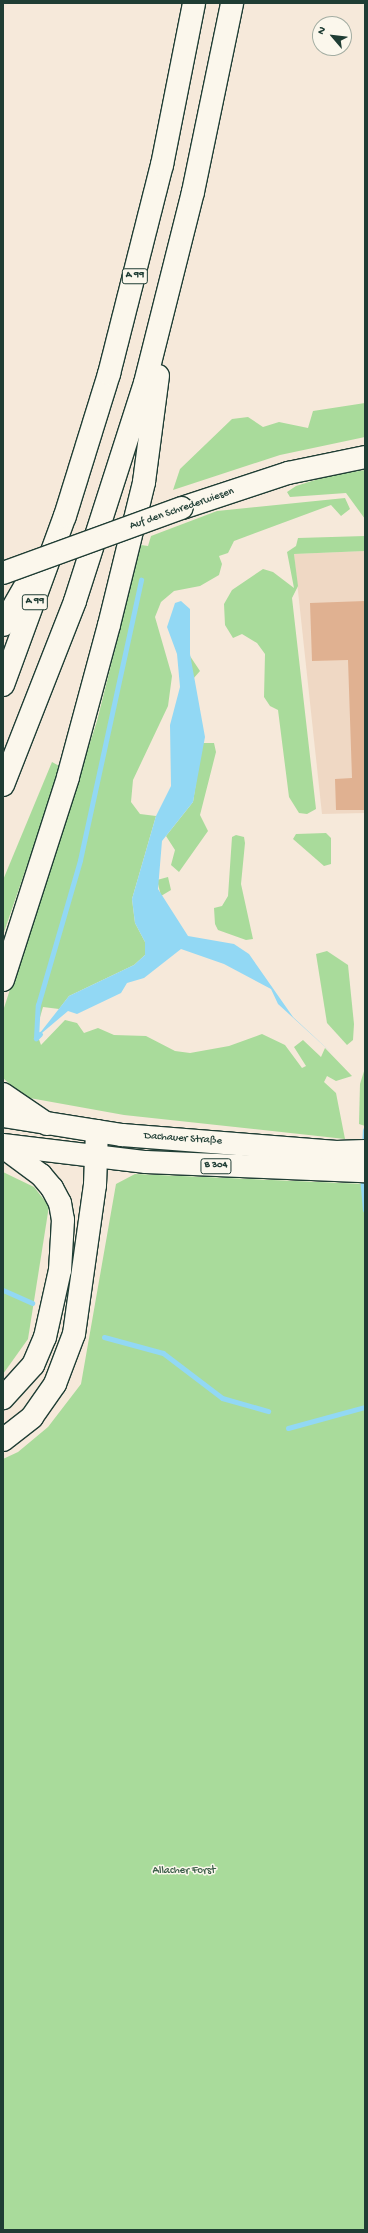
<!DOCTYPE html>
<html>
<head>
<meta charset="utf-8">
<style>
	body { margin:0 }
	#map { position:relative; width:368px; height:2233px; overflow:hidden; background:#f6e9da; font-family:"Gochi Hand",sans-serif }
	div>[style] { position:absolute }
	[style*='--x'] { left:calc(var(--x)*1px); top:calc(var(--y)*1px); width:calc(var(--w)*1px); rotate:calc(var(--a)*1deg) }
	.built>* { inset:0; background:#efd8c4 }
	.green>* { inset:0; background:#a9db9b }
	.water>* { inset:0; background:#92d8f4 }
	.stream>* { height:5px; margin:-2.5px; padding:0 2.5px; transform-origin:2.5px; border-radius:2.5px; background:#92d8f4 }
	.building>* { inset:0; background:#e0b191 }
	.roads { filter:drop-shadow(1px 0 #1f3d34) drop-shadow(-1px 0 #1f3d34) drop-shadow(0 1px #1f3d34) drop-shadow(0 -1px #1f3d34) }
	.secondary>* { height:22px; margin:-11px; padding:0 11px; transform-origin:11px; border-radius:11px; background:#fbf7ec }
	.primary>* { height:22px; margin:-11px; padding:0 11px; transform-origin:11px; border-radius:11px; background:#fbf7ec }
	.highway>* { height:22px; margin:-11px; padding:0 11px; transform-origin:11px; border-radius:11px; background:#fbf7ec }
	.bridges { filter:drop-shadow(1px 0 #1f3d34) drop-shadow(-1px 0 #1f3d34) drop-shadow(0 1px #1f3d34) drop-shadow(0 -1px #1f3d34) }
	.secondary-bridge>* { height:22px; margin:-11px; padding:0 11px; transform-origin:11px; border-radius:11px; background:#fbf7ec }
	span { translate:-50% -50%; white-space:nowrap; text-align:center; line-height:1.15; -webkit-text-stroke:3px #fbf7ec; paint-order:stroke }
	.shield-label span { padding:1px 3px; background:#fbf7ec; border:1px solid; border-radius:3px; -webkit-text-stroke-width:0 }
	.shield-label { font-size:10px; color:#1f3d34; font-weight:700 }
	.street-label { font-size:11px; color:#1f3d34 }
	.park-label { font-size:11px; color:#3b5d49 }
	.frame { position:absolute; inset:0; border:4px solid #1f3d34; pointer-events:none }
	.north { position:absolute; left:312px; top:16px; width:40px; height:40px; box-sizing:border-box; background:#fbf7ec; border:1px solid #a3ada2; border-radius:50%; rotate:298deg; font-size:11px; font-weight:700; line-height:16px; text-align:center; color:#1f3d34 }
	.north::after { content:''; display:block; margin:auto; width:14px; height:18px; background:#1f3d34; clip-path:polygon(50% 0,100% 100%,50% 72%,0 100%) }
</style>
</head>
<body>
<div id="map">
	<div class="built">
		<i style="clip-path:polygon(365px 551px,365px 813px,322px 814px,294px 554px)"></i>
	</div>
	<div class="green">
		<i style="clip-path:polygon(365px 403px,365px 437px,280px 455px,173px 490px,180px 469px,232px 419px,248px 417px,263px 427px,279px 422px,308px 428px,313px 411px)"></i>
		<i style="clip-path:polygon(365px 470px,365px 519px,346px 493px,290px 497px,287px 492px,296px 486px,328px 476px)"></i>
		<i style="clip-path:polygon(345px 498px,350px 509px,341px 516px,331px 505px,234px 541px,228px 553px,219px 556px,222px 564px,219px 575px,200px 586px,174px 591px,161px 602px,155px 617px,172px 676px,168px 706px,133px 780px,131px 802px,140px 814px,156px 816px,132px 899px,135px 923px,145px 942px,145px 955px,134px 965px,69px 996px,59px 1009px,43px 1007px,36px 1031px,41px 1045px,65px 1020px,77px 1023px,84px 1033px,98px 1028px,114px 1035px,146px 1036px,175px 1051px,190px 1053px,229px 1046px,262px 1034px,285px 1045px,302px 1068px,306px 1066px,294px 1047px,303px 1040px,321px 1057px,325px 1048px,352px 1076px,336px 1081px,327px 1076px,324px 1082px,336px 1093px,345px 1139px,124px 1115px,24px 1097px,3px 1078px,3px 1011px,97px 721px,141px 545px,148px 546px,151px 536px,217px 511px)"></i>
		<i style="clip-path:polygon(365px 536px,365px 551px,294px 554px,298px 586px,292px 598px,316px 809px,307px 814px,299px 813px,289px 797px,278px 710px,270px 706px,264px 697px,265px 654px,257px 643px,242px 634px,233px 638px,225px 625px,224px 604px,232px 590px,263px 569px,273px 572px,294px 588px,287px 552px,296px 546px,298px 538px)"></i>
		<i style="clip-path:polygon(190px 656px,200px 671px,193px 679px,193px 678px)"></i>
		<i style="clip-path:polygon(202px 743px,214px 743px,216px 752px,200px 815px,208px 831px,179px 872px,171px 865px,175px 850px,166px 836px,193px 802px)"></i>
		<i style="clip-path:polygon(52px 762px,61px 767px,3px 935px,3px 880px)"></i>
		<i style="clip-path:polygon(326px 833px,331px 838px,331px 864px,324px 866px,293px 839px,296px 834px)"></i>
		<i style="clip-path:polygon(236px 835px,244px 837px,245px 843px,241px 884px,253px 939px,246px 940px,218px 930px,215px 924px,214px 908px,222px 906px,228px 896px,232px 837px)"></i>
		<i style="clip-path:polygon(168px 877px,171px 890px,161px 896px,157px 880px)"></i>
		<i style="clip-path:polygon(327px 951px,348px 965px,354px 1024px,353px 1040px,347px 1045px,327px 1023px,316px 954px)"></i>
		<i style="clip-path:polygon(365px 1068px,365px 1126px,359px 1124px,360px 1084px)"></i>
		<i style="clip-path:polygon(3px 1172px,34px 1187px,49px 1206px,28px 1339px,3px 1374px)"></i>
		<i style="clip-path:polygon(135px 1174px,365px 1184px,365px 2230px,3px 2230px,3px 1459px,18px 1452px,48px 1427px,81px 1384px,116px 1184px)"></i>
	</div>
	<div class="water">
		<i style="clip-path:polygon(181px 601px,190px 609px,190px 654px,205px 737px,193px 802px,162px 841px,158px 889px,188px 936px,234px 944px,249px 954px,293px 1017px,335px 1056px,278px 1004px,271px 989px,224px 964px,181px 949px,144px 978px,127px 983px,121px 993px,77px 1014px,68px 1011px,36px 1038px,69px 996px,134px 965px,145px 955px,145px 942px,135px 923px,132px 899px,156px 816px,171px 786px,170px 725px,180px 687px,177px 654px,167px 627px,175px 603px)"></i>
	</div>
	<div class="stream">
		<i style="--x:40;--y:1034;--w:6;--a:135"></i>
		<i style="--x:36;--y:1038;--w:33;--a:-87"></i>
		<i style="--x:38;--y:1005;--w:151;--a:-73.8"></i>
		<i style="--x:80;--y:860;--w:287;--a:-77.7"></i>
		<i style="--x:364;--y:1147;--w:17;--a:-87"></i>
		<i style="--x:362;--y:1176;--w:34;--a:85"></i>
		<i style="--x:3;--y:1290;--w:32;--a:24"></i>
		<i style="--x:104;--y:1337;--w:61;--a:15.2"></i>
		<i style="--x:163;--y:1353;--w:74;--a:37.3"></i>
		<i style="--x:222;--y:1398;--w:48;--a:15.8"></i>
		<i style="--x:288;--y:1428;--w:80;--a:-15.3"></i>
	</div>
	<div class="building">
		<i style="clip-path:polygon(365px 601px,365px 810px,336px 810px,335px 779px,352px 778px,348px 660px,312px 661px,310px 603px)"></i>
	</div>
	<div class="roads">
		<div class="secondary">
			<i style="--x:182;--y:508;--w:112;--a:-18.3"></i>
			<i style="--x:288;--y:473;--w:79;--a:-11.7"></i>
		</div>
		<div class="primary">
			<i style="--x:3;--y:1116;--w:121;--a:9.1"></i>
			<i style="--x:122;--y:1135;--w:215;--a:4.5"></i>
			<i style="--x:336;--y:1152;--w:29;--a:-2"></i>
			<i style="--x:3;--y:1145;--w:144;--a:6.8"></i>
			<i style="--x:146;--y:1162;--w:219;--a:2.4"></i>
		</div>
		<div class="highway">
			<i style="--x:3;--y:625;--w:70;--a:-60.2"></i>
			<i style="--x:3;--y:685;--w:180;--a:-69.9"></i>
			<i style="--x:65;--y:516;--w:149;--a:-72.8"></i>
			<i style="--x:109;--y:374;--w:216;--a:-75.8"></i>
			<i style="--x:162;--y:165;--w:165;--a:-78.8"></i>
			<i style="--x:3;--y:785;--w:198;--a:-68.6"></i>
			<i style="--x:75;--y:601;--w:229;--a:-72.2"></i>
			<i style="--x:145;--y:383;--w:197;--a:-75.9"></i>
			<i style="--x:193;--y:192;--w:193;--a:-78.3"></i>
			<i style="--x:3;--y:980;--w:213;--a:-72.2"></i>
			<i style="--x:68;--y:777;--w:157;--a:-74.9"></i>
			<i style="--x:109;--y:625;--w:147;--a:-76.2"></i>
			<i style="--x:144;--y:482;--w:107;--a:-82.5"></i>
			<i style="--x:3;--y:1094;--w:53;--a:34.3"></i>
			<i style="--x:3;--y:1147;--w:47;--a:36.4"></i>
			<i style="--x:41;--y:1175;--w:17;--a:50"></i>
			<i style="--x:52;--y:1188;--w:17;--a:62"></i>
			<i style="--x:60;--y:1203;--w:17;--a:80"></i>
			<i style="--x:63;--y:1220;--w:50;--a:93.4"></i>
			<i style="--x:60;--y:1270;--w:69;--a:102.6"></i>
			<i style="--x:45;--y:1337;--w:30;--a:113"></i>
			<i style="--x:33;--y:1365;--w:45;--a:132.3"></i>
			<i style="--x:3;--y:1440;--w:37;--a:-38"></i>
			<i style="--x:32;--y:1417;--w:40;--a:-55.1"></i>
			<i style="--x:55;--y:1384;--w:53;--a:-69.2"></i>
			<i style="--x:74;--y:1334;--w:150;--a:-82"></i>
			<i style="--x:95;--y:1185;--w:54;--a:-87.9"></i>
		</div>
	</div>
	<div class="bridges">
		<div class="secondary-bridge">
			<i style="--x:3;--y:573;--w:190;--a:-20"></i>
		</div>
	</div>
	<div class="shield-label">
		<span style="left:135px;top:276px">A 99</span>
		<span style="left:35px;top:602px">A 99</span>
		<span style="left:216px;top:1166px">B 304</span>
	</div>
	<div class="street-label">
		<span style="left:182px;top:509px;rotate:-19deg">Auf den Schrederwiesen</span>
		<span style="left:183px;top:1139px;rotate:4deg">Dachauer Straße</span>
	</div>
	<div class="park-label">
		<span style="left:184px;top:1871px">Allacher Forst</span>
	</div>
	<div class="frame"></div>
	<div class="north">N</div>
</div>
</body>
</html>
